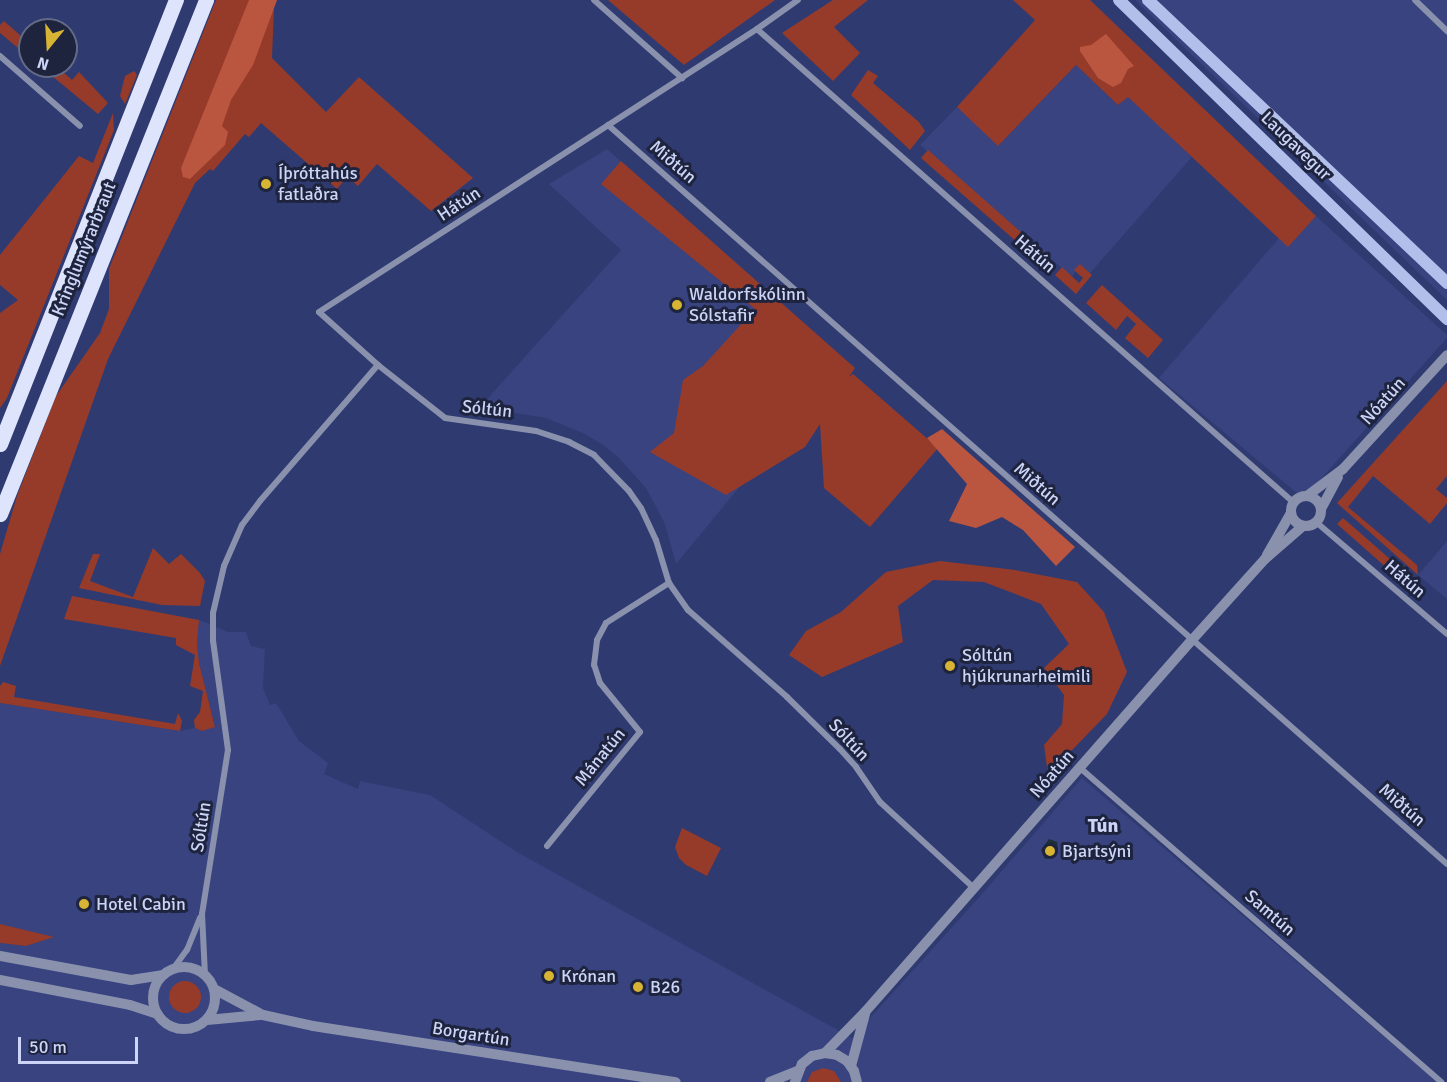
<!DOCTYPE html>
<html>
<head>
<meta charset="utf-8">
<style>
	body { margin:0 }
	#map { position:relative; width:1447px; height:1082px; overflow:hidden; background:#2f3a71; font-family:Signika,sans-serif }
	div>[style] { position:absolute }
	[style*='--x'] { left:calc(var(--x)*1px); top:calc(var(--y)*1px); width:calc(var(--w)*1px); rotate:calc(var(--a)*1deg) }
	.built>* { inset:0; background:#384380 }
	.green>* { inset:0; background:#963b2a }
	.round { border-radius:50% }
	.forest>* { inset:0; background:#ba5540 }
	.water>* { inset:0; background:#1c3035 }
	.minor>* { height:6px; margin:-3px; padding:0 3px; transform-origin:3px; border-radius:3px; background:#8991ad }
	.tertiary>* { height:10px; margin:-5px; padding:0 5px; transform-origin:5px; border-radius:5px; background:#8991ad }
	.tertiary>.ring { margin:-5px; padding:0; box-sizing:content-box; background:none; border:10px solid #8991ad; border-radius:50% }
	.secondary>* { height:12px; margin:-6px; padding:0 6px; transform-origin:6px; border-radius:6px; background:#b3bfeb }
	.primary>* { height:15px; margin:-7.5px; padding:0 7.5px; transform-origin:7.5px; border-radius:7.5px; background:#dde4fb }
	.dots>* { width:16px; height:16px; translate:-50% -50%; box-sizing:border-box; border:3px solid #1e243d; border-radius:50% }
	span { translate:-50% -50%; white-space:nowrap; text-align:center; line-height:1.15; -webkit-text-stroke:6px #1e243d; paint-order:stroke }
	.street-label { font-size:18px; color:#ccd5f7 }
	.poi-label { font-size:18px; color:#ccd5f7 }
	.left { translate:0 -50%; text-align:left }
	.neighbourhood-label { font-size:20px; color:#ccd5f7; font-weight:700 }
	.north { position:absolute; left:18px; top:18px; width:60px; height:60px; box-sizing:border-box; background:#1e243d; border:2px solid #646b87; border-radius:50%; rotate:198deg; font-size:16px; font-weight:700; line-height:24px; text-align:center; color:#ccd5f7 }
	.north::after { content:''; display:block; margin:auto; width:21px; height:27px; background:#d7b434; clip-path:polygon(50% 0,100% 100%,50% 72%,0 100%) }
	.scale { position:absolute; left:18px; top:1037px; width:120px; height:27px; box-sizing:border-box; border:3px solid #ccd5f7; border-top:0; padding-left:8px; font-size:18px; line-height:21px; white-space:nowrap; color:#ccd5f7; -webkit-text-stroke:4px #1e243d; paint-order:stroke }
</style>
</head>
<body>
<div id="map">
	<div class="built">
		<i style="clip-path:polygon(1135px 0,1447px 0,1447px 300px,1194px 57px)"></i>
		<i style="clip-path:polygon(1076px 65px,1118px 105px,1128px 96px,1192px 157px,1090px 273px,1080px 264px,1072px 277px,920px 145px,957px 107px,999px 145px)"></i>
		<i style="clip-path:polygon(607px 149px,844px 360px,676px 564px,665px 524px,646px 488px,619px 458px,603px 445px,585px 434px,546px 418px,504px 411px,483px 412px,479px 408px,621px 250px,549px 184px)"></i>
		<i style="clip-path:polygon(1316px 216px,1447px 335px,1447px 338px,1310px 491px,1297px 493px,1159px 378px,1279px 238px,1288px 246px)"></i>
		<i style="clip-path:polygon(1447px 541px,1447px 599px,1418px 575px)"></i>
		<i style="clip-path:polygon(199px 620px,228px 632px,246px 632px,251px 646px,265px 649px,263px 688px,270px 705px,276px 703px,299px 741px,328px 763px,324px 774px,358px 789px,360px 781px,430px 795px,517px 852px,852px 1038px,983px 893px,1082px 778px,1437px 1082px,0 1082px,0 943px,26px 946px,53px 937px,0 924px,0 703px,180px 731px,195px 728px,202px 731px,215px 726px,199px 663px,197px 643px)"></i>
	</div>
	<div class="green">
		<i style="clip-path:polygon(216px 0,277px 0,274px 7px,272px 58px,326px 112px,359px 77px,473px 178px,431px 211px,377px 164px,358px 186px,347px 177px,337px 189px,261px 123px,249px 137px,245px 134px,213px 171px,210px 169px,195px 183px,108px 359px,0 666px,0 554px,17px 496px,56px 396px,100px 333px,109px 309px,109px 269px)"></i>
		<i style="clip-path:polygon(608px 0,775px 0,684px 65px)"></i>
		<i style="clip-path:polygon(833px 0,868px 0,834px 27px,860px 53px,833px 81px,782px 33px)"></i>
		<i style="clip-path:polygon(1013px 0,1090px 0,1316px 216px,1288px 247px,1128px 97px,1118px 105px,1076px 65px,998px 146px,957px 107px,1035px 20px)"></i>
		<i style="clip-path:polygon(4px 21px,30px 44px,30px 58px,0 33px,0 25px)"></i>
		<i style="clip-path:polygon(40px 66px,56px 66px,72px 80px,79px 72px,108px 103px,98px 114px)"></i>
		<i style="clip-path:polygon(868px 70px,878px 76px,873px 83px,919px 122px,925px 131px,910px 150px,851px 95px)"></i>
		<i style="clip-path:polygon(134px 71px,137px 75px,125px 104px,120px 96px,125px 76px)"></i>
		<i style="clip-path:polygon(113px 113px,114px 130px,7px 398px,0 408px,0 313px,18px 300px,0 285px,0 255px,79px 156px,93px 163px)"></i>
		<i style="clip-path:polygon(928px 150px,1048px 256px,1041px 263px,921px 158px)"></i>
		<i style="clip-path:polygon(621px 161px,855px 368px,849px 377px,853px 374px,938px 448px,870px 527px,824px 488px,820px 424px,805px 447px,726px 495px,650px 452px,674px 433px,683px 380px,703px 366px,755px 309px,601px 184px)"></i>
		<i style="clip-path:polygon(1080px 264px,1092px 275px,1076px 294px,1055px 275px,1062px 267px,1079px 283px,1083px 278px,1074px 270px)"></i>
		<i style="clip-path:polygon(1102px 285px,1163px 340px,1148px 358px,1125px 338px,1136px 324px,1127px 316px,1116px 330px,1086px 303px)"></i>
		<i style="clip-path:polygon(1447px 381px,1447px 476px,1436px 489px,1447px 498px,1447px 503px,1430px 524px,1373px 476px,1348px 507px,1417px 565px,1418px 575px,1337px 503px)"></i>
		<i style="clip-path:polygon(1343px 518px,1413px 579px,1405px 584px,1337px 524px)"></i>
		<i style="clip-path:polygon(153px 548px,169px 564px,181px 554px,200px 573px,205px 581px,200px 606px,162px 605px,79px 588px,93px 554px,100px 554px,90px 581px,133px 597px)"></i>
		<i style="clip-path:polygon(940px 561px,1015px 570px,1077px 582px,1104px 612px,1127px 672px,1107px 714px,1048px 775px,1044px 745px,1062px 724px,1064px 695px,1044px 668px,1069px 644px,1041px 604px,984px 582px,933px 580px,898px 606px,903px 642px,822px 677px,789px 655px,806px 631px,841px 612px,886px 572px)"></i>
		<i style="clip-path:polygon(72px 596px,199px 620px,197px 643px,199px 663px,215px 727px,202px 731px,195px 728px,194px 720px,200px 712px,203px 691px,190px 686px,195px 655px,176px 645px,176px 638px,64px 619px)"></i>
		<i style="clip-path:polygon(3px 682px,16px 686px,14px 697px,175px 724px,178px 713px,182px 721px,180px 731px,0 703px,0 686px)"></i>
		<i style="clip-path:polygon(682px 828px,721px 848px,707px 876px,686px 865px,679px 858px,675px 847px)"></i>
		<i style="clip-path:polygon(0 924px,54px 937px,26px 946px,0 943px)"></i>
		<i class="round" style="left:169px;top:981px;width:32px;height:32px"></i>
		<i style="clip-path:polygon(823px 1068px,834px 1071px,841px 1082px,807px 1082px,812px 1072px)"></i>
	</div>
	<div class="forest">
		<i style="clip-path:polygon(249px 0,277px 0,253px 65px,231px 100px,222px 126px,228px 132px,225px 145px,190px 179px,183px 177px,181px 168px)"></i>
		<i style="clip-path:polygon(1106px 34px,1134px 66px,1128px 69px,1121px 83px,1113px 87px,1098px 78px,1080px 51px,1080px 47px,1091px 45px)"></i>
		<i style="clip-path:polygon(942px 429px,1075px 547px,1056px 566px,1023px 530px,1002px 517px,976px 528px,949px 521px,967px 484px,927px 438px)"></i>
	</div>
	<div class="water">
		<i style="clip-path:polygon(1049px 839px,1057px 842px,1058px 849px,1055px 855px,1045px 859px,1041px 850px)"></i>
	</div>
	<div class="minor">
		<i style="--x:594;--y:0;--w:118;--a:41.6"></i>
		<i style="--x:1415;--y:0;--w:45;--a:44.1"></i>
		<i style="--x:757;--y:29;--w:715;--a:41.43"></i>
		<i style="--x:0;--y:56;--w:106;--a:41.2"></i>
		<i style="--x:608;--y:125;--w:1118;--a:41.37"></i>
		<i style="--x:378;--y:365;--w:79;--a:-138.1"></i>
		<i style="--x:319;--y:312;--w:521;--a:-32.87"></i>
		<i style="--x:757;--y:29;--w:50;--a:-35.3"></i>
		<i style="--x:1316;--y:522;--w:172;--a:40.5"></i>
		<i style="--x:1079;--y:767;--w:480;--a:41"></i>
		<i style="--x:547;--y:846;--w:147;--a:-50.8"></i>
		<i style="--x:640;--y:732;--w:63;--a:-129.2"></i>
		<i style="--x:600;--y:683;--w:19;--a:-108"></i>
		<i style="--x:594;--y:665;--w:25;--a:-83"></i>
		<i style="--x:597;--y:640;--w:19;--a:-62"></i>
		<i style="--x:606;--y:623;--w:75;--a:-32.4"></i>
		<i style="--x:173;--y:969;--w:24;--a:-54"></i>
		<i style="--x:187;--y:950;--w:35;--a:-68"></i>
		<i style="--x:205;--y:975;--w:61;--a:-92.8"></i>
		<i style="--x:202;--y:914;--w:166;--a:-81"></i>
		<i style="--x:228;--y:750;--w:110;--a:-97.8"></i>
		<i style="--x:213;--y:641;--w:28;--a:-90"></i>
		<i style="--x:213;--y:613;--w:48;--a:-76.8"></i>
		<i style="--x:224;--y:566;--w:45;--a:-66.3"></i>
		<i style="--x:242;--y:525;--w:30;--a:-53"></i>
		<i style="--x:260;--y:501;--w:180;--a:-49.1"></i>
		<i style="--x:378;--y:365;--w:85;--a:38.3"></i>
		<i style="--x:445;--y:418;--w:92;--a:8.1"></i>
		<i style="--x:536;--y:431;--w:35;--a:18"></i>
		<i style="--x:569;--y:442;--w:28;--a:27"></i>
		<i style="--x:594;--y:455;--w:50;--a:45.8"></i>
		<i style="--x:629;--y:491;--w:21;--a:55"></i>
		<i style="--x:641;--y:508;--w:35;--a:65"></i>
		<i style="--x:656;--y:540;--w:45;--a:73.2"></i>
		<i style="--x:669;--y:583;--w:33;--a:55"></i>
		<i style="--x:688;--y:610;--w:132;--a:41.3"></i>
		<i style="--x:787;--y:697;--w:74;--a:44.5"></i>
		<i style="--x:840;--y:749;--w:24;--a:48"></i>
		<i style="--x:856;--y:767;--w:42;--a:55.6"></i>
		<i style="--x:880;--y:802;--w:127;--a:42.5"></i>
	</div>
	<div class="tertiary">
		<i class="ring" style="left:1291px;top:496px;width:20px;height:20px"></i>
		<i style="--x:1307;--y:496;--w:45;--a:-36.9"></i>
		<i style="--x:1343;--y:469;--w:154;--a:-47.6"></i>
		<i style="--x:1321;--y:509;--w:36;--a:-62"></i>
		<i style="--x:1267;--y:555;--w:48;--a:-60.3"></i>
		<i style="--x:0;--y:956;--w:133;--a:10.4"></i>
		<i style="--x:131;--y:980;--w:33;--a:-9"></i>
		<i class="ring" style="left:153px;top:967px;width:52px;height:52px"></i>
		<i style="--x:0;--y:980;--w:132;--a:10.9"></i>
		<i style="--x:130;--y:1005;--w:29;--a:18"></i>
		<i style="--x:214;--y:989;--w:55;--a:28"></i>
		<i style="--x:263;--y:1015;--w:51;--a:12.4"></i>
		<i style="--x:313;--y:1026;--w:367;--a:8.8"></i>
		<i style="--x:207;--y:1020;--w:53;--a:-5.4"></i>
		<i style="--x:825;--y:1053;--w:57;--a:-45.7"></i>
		<i style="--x:865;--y:1012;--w:495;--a:-48.7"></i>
		<i style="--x:1192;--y:640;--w:109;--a:-48"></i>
		<i style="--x:1265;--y:559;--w:50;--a:-41"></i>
		<i style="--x:851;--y:1066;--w:54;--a:-74.9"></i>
		<i style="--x:770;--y:1082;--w:31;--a:-22"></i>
		<i style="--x:795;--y:1082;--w:19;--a:-69"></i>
		<i style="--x:802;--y:1064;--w:13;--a:-39"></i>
		<i style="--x:812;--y:1056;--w:13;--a:-13"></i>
		<i style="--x:825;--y:1053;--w:12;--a:9"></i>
		<i style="--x:837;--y:1055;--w:12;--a:31"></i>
		<i style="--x:847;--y:1061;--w:12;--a:55"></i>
		<i style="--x:854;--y:1071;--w:11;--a:75"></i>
	</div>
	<div class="secondary">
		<i style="--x:1119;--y:0;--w:458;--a:44.2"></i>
		<i style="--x:1148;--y:0;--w:412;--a:43.4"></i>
	</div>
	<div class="primary">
		<i style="--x:0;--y:444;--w:478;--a:-68.4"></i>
		<i style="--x:0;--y:514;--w:554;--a:-68.16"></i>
	</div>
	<div class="dots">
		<i style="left:266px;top:184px;background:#d7b434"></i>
		<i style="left:677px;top:305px;background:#d7b434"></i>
		<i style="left:950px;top:666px;background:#d7b434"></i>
		<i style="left:1050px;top:851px;background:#d7b434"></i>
		<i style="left:84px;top:904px;background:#d7b434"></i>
		<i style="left:549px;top:976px;background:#d7b434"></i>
		<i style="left:638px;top:987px;background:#d7b434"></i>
	</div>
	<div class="street-label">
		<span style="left:1296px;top:146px;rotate:44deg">Laugavegur</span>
		<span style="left:673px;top:162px;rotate:41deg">Miðtún</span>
		<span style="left:459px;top:204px;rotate:-33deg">Hátún</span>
		<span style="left:84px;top:249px;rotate:-68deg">Kringlumýrarbraut</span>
		<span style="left:1035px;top:254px;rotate:41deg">Hátún</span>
		<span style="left:1383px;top:401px;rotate:-48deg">Nóatún</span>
		<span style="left:487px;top:409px;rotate:6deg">Sóltún</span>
		<span style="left:1037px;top:484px;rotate:41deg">Miðtún</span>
		<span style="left:1405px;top:579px;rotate:41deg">Hátún</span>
		<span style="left:849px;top:740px;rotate:47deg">Sóltún</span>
		<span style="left:600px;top:757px;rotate:-51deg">Mánatún</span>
		<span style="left:1052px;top:774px;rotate:-49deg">Nóatún</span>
		<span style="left:1402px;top:805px;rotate:41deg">Miðtún</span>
		<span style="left:201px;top:827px;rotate:-81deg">Sóltún</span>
		<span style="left:1270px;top:913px;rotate:41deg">Samtún</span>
		<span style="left:471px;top:1034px;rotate:9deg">Borgartún</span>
	</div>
	<div class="poi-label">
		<span class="left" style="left:278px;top:184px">Íþróttahús<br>fatlaðra</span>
		<span class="left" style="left:689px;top:305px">Waldorfskólinn<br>Sólstafir</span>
		<span class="left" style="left:962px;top:666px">Sóltún<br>hjúkrunarheimili</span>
		<span class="left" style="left:1062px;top:851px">Bjartsýni</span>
		<span class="left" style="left:96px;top:904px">Hotel Cabin</span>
		<span class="left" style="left:561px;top:976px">Krónan</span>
		<span class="left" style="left:650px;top:987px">B26</span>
	</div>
	<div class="neighbourhood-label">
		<span style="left:1103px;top:825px">Tún</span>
	</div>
	<div class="north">N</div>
	<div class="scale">50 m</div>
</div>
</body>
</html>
